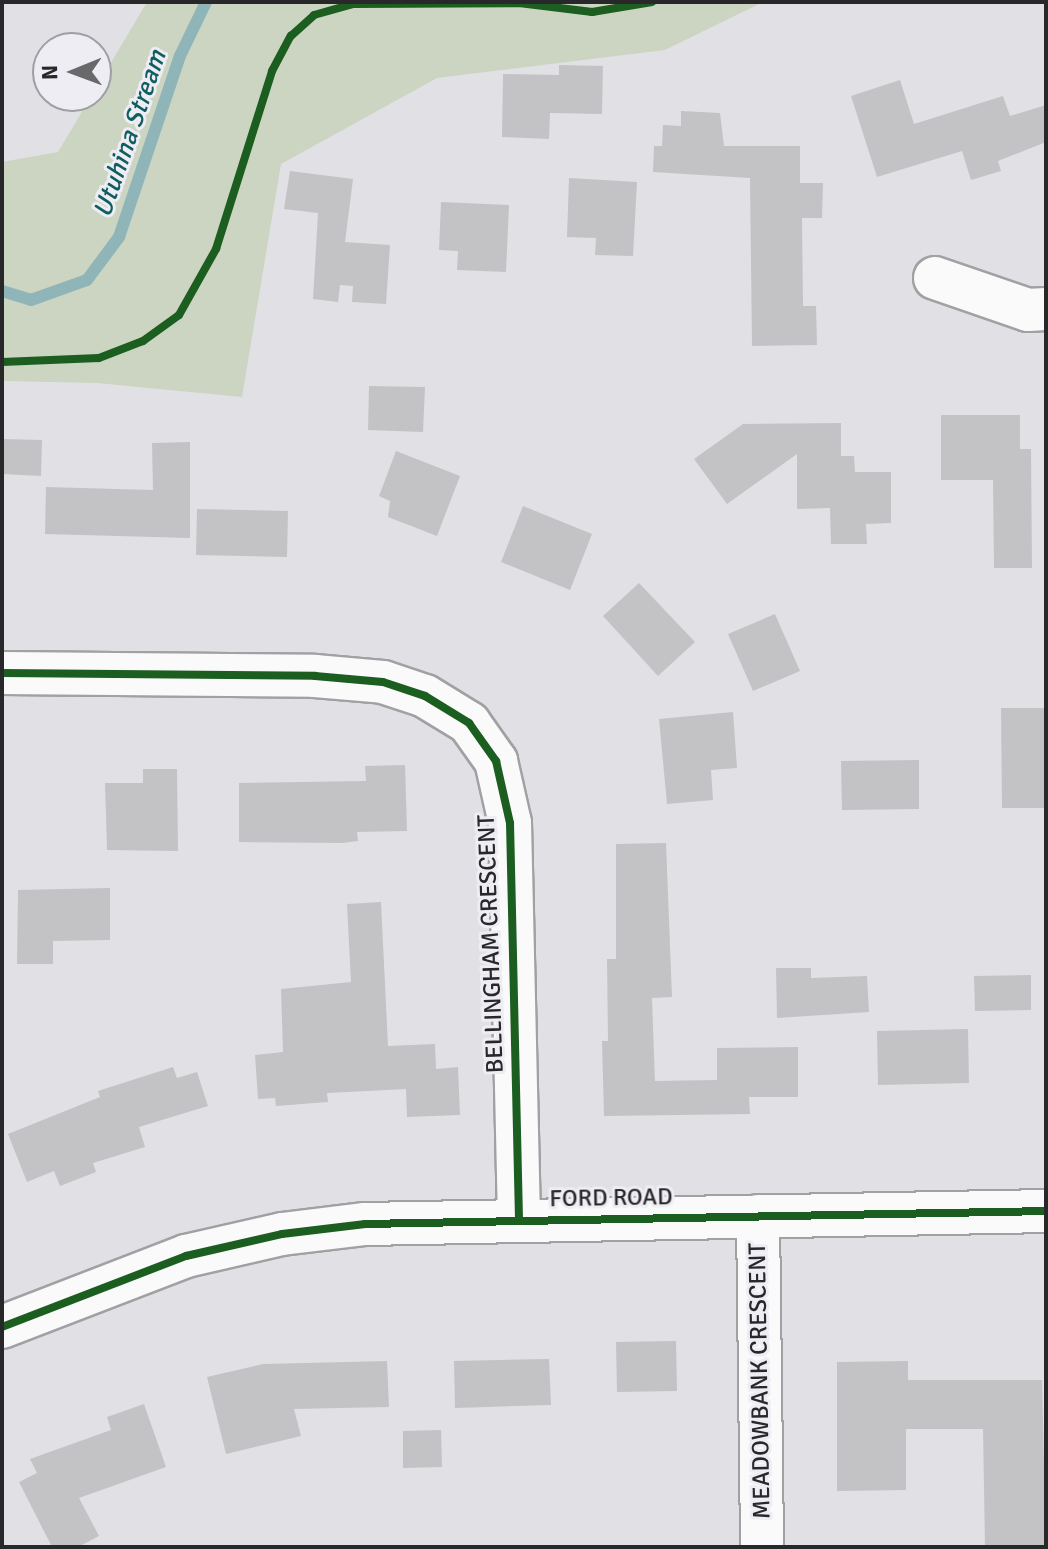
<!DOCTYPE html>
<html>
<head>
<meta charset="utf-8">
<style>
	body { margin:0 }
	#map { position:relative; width:1048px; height:1549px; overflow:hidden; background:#e1e1e5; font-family:Signika,sans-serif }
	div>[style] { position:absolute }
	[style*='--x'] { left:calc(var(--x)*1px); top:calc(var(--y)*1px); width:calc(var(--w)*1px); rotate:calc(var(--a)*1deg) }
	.green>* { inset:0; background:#ccd4c2 }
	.stream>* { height:12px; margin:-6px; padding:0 6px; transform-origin:6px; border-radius:6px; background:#8fb5b8 }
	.building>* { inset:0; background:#c3c3c6 }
	.roads { filter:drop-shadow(2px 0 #a1a1a4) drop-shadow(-2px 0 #a1a1a4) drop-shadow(0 2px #a1a1a4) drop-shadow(0 -2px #a1a1a4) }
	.minor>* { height:42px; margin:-21px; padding:0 21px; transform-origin:21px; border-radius:21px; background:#fafafb }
	.cycleway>* { height:8px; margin:-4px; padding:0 4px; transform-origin:4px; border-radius:4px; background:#1b5e20 }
	span { translate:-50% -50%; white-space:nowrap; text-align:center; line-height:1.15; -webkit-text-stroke:6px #ededf3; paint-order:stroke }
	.street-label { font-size:24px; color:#28282a }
	.water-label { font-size:26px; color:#105e60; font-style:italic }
	.frame { position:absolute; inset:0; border:4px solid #28282a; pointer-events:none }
	.north { position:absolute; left:32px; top:32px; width:80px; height:80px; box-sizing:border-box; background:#ededf3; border:2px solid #9e9ea3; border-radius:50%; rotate:269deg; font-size:22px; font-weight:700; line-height:32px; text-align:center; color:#28282a }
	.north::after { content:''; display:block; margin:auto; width:28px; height:36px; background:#69696b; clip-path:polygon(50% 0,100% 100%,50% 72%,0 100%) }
</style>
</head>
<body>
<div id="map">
	<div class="green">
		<i style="clip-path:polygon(147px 2px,763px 2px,665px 50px,437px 78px,281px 164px,242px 397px,97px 383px,2px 381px,2px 162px,58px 152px)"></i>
	</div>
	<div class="stream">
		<i style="--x:2;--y:291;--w:30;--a:17"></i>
		<i style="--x:31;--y:300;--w:59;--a:-19.7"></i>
		<i style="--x:87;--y:280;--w:54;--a:-53.3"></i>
		<i style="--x:119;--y:237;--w:191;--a:-71.4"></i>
		<i style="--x:180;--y:56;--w:60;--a:-64.3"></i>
	</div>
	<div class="building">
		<i style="clip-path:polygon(559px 65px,603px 66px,602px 114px,550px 113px,549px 139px,502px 137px,503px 74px,559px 75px)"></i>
		<i style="clip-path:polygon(900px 80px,914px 124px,1003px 96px,1010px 116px,1046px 105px,1046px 142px,998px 161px,1001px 171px,971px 180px,962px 151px,877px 177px,851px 96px)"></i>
		<i style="clip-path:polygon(681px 111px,720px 113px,724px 146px,800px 146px,800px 183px,823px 183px,822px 218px,802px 218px,803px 306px,816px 306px,817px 345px,752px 346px,750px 178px,653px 172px,654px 146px,662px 146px,663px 125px,681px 126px)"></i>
		<i style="clip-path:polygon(290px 171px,353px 179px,345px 242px,390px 245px,386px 304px,352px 302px,353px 286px,340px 285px,338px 302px,313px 299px,318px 213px,284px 209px)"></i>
		<i style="clip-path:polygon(569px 178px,637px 182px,633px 256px,595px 255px,596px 238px,567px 237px)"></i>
		<i style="clip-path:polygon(441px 202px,509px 205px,506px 272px,457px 270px,458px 251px,439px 250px)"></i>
		<i style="clip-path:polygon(369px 386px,425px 387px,423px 432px,368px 430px)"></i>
		<i style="clip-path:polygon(941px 415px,1020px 415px,1020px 449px,1031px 449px,1032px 568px,994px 568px,993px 480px,941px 480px)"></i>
		<i style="clip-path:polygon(841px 423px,841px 456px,854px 456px,855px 472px,891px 472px,891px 523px,866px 524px,867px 544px,831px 544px,830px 508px,797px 509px,797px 454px,727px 504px,694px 459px,743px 424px)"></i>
		<i style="clip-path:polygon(2px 439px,42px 440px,41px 476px,2px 474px)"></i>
		<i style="clip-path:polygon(190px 442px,190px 538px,45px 534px,46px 487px,153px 490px,152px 443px)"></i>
		<i style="clip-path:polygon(396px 451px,460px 476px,437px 536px,388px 517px,390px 501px,379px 496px)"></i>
		<i style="clip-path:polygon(523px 506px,592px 534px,570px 590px,501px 562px)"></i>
		<i style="clip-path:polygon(197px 509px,288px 511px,287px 557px,196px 555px)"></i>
		<i style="clip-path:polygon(639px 583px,695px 642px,658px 676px,603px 616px)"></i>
		<i style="clip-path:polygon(775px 614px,800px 671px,753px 691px,728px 634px)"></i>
		<i style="clip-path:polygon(1001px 708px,1046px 708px,1046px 808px,1002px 808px)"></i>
		<i style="clip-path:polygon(733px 712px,737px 768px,711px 770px,713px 800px,667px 804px,659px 719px)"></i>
		<i style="clip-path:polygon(919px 760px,919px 809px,842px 810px,841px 761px)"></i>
		<i style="clip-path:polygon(405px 765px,407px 831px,357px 832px,358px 841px,342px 843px,239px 842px,239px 783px,366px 781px,365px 766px)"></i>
		<i style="clip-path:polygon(143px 769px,177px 769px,178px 851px,107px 850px,105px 783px,143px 783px)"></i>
		<i style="clip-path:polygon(666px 843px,672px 997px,652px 998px,655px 1081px,717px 1080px,717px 1048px,798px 1047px,798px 1097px,749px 1097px,750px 1114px,604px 1116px,602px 1041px,608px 1041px,607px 959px,616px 959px,616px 844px)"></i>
		<i style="clip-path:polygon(110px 888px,110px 940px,53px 941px,53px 964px,17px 964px,18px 890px)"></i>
		<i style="clip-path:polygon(381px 902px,388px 1046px,435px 1044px,436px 1069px,458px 1067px,460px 1115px,407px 1117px,406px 1089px,327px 1093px,328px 1102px,276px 1106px,275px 1098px,258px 1099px,255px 1055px,283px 1052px,281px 989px,351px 982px,347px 904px)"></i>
		<i style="clip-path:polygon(776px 968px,811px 968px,811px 978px,867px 976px,869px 1012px,777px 1018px)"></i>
		<i style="clip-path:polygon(1031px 975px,1031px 1010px,975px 1011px,974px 976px)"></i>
		<i style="clip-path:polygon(968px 1029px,969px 1083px,878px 1085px,877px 1031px)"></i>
		<i style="clip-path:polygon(173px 1067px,177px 1078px,197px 1072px,208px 1106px,139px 1127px,145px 1147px,93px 1163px,96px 1172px,60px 1186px,54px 1171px,27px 1182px,8px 1134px,100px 1097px,98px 1091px)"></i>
		<i style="clip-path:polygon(676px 1341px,677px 1391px,617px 1392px,616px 1342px)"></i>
		<i style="clip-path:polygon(549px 1359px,551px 1405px,455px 1408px,454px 1361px)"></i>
		<i style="clip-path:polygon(387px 1361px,389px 1407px,294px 1409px,301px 1436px,226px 1454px,207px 1377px,263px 1364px)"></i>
		<i style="clip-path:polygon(908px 1361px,908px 1380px,1042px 1380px,1046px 1547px,985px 1547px,983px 1429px,906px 1429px,906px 1490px,837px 1491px,837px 1362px)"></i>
		<i style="clip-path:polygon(144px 1404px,166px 1467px,79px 1498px,99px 1536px,78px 1547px,52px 1547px,19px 1482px,37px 1473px,30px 1459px,111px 1430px,107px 1417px)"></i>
		<i style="clip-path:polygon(441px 1430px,442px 1467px,403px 1468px,403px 1431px)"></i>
	</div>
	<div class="roads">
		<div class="minor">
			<i style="--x:935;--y:278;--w:98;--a:19"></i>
			<i style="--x:1028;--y:310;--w:18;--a:-3"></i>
			<i style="--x:2;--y:673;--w:313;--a:0.5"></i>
			<i style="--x:315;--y:676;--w:68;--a:5"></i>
			<i style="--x:383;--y:682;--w:44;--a:18.4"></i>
			<i style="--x:425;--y:696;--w:52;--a:31.5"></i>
			<i style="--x:469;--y:723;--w:47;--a:54.6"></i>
			<i style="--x:496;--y:761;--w:64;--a:77.3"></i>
			<i style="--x:510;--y:823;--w:396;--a:88.7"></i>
			<i style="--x:758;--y:1216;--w:331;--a:89.3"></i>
			<i style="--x:2;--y:1327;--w:197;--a:-21.1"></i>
			<i style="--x:186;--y:1256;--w:98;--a:-12.9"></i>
			<i style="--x:282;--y:1234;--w:84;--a:-6.9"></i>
			<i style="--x:365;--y:1224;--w:681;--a:-1.09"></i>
		</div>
	</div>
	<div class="cycleway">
		<i style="--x:2;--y:362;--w:97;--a:-2.4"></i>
		<i style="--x:99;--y:358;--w:47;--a:-21.1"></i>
		<i style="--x:143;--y:341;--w:44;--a:-35.8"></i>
		<i style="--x:179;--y:315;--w:76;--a:-60.7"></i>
		<i style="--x:216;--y:249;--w:187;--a:-72.5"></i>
		<i style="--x:272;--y:71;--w:40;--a:-62"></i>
		<i style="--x:291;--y:36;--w:31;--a:-42"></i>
		<i style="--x:314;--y:15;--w:41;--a:-15.8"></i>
		<i style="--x:353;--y:4;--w:166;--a:-0.3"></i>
		<i style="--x:519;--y:3;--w:74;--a:7"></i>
		<i style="--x:592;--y:12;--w:61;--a:-9.5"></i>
		<i style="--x:2;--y:673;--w:313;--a:0.5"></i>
		<i style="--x:315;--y:676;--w:68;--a:5"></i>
		<i style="--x:383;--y:682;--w:44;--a:18.4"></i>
		<i style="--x:425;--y:696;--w:52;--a:31.5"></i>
		<i style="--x:469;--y:723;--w:47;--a:54.6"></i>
		<i style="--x:496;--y:761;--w:64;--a:77.3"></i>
		<i style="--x:510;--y:823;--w:396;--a:88.7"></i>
		<i style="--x:2;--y:1327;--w:197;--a:-21.1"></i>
		<i style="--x:186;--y:1256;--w:98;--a:-12.9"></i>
		<i style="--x:282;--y:1234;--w:84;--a:-6.9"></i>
		<i style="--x:365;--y:1224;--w:681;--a:-1.09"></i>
	</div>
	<div class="street-label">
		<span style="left:491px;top:944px;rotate:-92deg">BELLINGHAM CRESCENT</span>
		<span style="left:611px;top:1198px;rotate:-1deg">FORD ROAD</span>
		<span style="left:760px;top:1381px;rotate:-91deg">MEADOWBANK CRESCENT</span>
	</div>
	<div class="water-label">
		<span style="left:131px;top:134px;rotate:-71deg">Utuhina Stream</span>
	</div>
	<div class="frame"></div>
	<div class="north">N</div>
</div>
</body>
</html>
